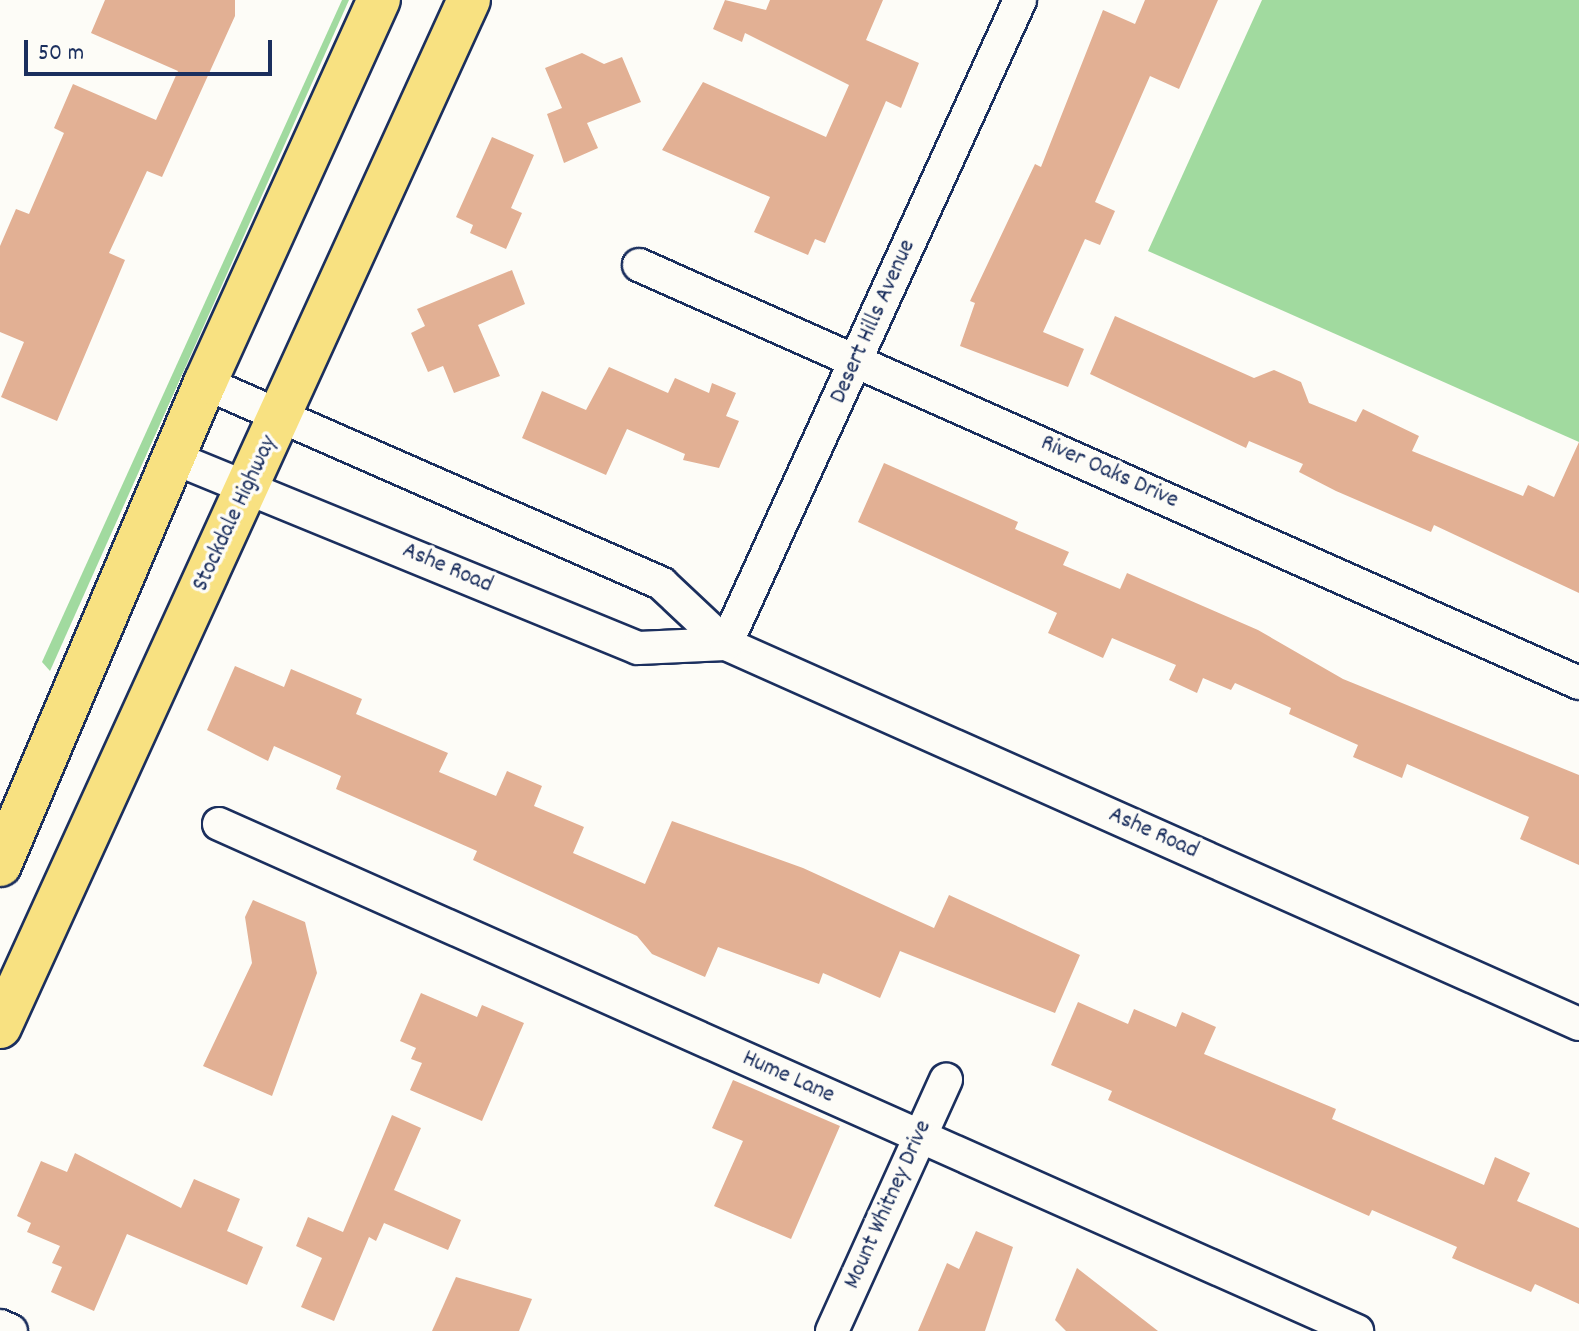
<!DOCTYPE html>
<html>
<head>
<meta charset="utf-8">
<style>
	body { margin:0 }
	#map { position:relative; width:1579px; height:1331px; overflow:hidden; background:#fdfcf7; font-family:Dekko,sans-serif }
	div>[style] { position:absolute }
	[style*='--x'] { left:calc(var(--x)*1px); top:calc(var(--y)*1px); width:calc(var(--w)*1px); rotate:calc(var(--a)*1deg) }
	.green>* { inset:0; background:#a1da9f }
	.building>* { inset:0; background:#e2b094 }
	.roads { filter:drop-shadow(2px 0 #1b2f5e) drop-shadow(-2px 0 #1b2f5e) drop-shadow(0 2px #1b2f5e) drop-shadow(0 -2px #1b2f5e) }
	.minor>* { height:32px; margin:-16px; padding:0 16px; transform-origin:16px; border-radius:16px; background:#fdfcf7 }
	.major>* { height:42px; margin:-21px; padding:0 21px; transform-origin:21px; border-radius:21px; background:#f8e181 }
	span { translate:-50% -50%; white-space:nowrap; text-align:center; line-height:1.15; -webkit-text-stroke:7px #fdfcf7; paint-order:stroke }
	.street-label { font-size:24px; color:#1b2f5e }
	.scale { position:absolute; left:24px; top:40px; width:248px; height:36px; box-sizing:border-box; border:4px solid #1b2f5e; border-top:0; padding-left:10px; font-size:24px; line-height:28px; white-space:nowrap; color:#1b2f5e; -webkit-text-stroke:6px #fdfcf7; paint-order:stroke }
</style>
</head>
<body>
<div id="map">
	<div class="green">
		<i style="clip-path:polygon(342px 0,349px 0,50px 671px,42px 662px)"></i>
		<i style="clip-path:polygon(1262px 0,1579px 0,1579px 442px,1148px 251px)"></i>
	</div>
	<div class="building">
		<i style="clip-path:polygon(105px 0,235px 0,235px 16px,162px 177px,147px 171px,109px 253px,125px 260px,57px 421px,1px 397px,24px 342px,0 332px,0 246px,16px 209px,29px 214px,64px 133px,54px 128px,73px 84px,156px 120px,178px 71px,91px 33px)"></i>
		<i style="clip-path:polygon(725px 0,766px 10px,770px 0,883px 0,866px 40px,919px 63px,901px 108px,886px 101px,825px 243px,815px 239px,808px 255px,754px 232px,770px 197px,662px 150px,703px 82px,826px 137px,849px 85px,745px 33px,742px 42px,713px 29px)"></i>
		<i style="clip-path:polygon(1145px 0,1218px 0,1179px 89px,1150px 76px,1095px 202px,1115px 211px,1100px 245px,1085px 239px,1043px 332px,1084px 349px,1068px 387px,960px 346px,975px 303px,970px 301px,1035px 164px,1041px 167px,1103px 10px,1135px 24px)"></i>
		<i style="clip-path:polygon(582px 53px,604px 64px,622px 57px,641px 102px,587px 123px,598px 148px,564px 163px,547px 114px,562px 108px,545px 68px)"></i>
		<i style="clip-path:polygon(492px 137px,534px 155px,511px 208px,522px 213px,506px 249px,470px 233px,473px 225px,456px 217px)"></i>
		<i style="clip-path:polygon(512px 270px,525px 304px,478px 325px,500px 376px,454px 393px,443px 366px,428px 372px,411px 333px,425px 326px,417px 309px)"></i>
		<i style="clip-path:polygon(1115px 316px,1254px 378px,1274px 370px,1301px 382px,1309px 403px,1356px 422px,1363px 409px,1419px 436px,1412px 451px,1523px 496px,1528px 485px,1554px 497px,1579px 442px,1579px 593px,1434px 525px,1431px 532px,1336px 491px,1299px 472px,1303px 464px,1249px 441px,1246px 448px,1090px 374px)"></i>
		<i style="clip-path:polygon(609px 367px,668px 393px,675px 378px,709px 393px,712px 383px,736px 393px,726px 416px,739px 421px,719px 468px,683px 460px,685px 454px,627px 429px,606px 475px,522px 438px,542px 391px,586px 410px)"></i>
		<i style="clip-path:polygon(884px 463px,1018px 522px,1015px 529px,1069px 552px,1063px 565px,1120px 589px,1127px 573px,1258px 630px,1343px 679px,1579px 775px,1579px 865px,1520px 839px,1529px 817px,1407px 764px,1402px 778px,1353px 757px,1358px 745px,1289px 714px,1291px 708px,1235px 683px,1231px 690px,1203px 678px,1197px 693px,1169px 680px,1176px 665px,1112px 638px,1103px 658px,1048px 633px,1057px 613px,858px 522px)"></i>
		<i style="clip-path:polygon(235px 666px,284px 687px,291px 669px,362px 699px,356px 714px,448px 753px,439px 772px,496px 796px,507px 771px,542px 786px,534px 806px,584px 827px,573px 853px,645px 884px,672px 821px,803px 868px,934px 928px,949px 895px,1080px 955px,1055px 1013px,900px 951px,880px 998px,823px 973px,819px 984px,718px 947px,705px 977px,652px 954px,637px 936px,473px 860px,477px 851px,336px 789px,341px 776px,274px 746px,268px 761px,207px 730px)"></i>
		<i style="clip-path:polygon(253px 900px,305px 922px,317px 973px,272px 1096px,203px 1066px,252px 963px,245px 917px)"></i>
		<i style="clip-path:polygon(421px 993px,477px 1017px,482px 1005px,524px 1023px,482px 1121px,410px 1090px,422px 1063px,411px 1059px,416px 1048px,400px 1041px)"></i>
		<i style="clip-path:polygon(1078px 1002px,1128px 1024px,1134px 1009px,1176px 1027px,1182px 1012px,1216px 1027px,1204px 1054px,1336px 1109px,1332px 1119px,1484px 1185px,1495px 1157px,1530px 1173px,1517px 1201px,1579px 1228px,1579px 1304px,1535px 1284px,1531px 1292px,1452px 1258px,1457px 1247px,1372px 1210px,1369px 1216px,1108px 1100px,1112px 1091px,1051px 1065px)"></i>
		<i style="clip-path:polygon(733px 1080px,840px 1126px,791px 1239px,714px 1206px,743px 1141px,712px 1128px)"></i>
		<i style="clip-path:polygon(392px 1115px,421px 1128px,394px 1190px,461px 1220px,448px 1250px,384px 1223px,376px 1241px,369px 1237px,334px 1321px,301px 1307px,322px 1258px,296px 1246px,308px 1217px,343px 1232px)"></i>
		<i style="clip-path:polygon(75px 1153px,181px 1208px,194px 1179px,240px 1199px,227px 1231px,263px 1247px,247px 1285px,127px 1234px,94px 1311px,51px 1292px,62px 1267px,52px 1263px,60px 1246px,27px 1232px,31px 1223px,17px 1216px,41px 1161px,67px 1172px)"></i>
		<i style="clip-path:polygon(976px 1231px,1013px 1247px,985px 1331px,918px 1331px,947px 1263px,959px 1269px)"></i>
		<i style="clip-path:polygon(1077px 1268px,1158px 1331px,1066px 1331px,1055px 1320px)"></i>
		<i style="clip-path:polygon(456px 1277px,532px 1299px,519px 1331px,432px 1331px)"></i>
	</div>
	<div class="roads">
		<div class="minor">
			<i style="--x:639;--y:265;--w:1029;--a:23.97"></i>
			<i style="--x:205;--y:383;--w:499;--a:23.7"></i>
			<i style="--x:662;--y:584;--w:88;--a:43.2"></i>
			<i style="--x:726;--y:644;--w:934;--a:24.01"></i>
			<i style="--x:174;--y:458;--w:501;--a:22.27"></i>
			<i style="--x:638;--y:648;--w:88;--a:-2.6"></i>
			<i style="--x:726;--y:644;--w:708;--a:-65.46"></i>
			<i style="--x:219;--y:824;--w:1246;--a:24.01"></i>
			<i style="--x:0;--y:1326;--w:12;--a:24"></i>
			<i style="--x:832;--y:1331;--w:276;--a:-65.6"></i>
		</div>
		<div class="major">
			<i style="--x:0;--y:865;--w:524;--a:-66.96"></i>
			<i style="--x:205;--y:383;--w:421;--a:-65.6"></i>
			<i style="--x:0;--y:1027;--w:1129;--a:-65.46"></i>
		</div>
	</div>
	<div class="street-label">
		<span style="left:874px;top:322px;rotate:-66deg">Desert Hills Avenue</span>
		<span style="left:1109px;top:473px;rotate:24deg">River Oaks Drive</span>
		<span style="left:236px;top:514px;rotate:-65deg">Stockdale Highway</span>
		<span style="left:447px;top:569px;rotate:23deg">Ashe Road</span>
		<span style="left:1153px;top:834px;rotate:24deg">Ashe Road</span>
		<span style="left:788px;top:1078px;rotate:24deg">Hume Lane</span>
		<span style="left:889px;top:1205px;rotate:-66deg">Mount Whitney Drive</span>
	</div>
	<div class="scale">50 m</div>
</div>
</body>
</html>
